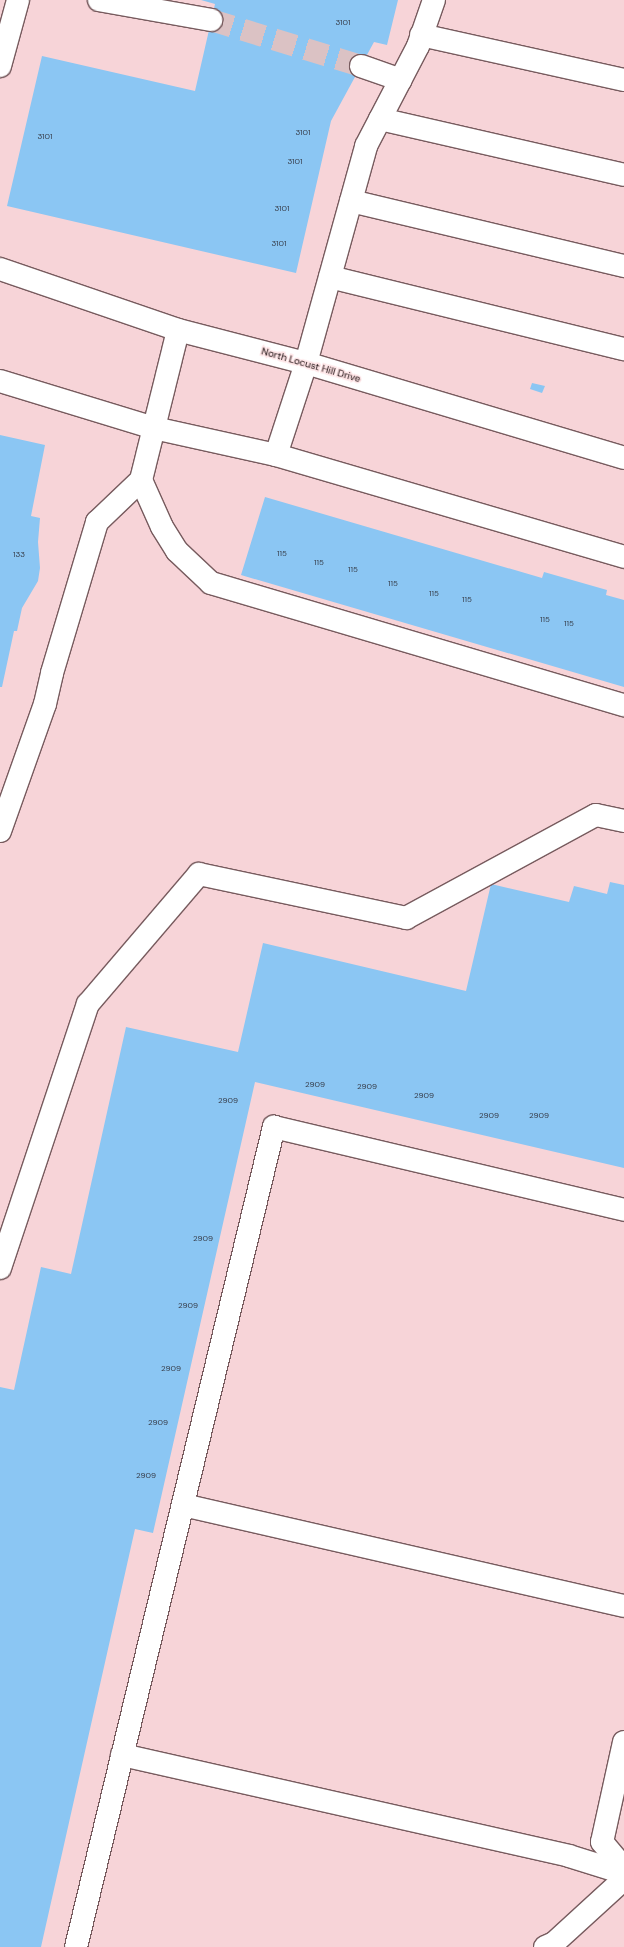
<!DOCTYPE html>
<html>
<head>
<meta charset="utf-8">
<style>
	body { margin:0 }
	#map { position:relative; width:624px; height:1947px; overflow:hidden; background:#fde2e4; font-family:"DM Sans",sans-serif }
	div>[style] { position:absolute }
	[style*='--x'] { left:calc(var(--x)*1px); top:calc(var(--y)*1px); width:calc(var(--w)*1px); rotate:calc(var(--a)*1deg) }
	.built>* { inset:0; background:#f7d4d8 }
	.building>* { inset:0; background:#8bc6f3 }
	.minor-tunnel>* { height:22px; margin-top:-11px; transform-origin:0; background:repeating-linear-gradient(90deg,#dbc2c4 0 22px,transparent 0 33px) }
	.roads { filter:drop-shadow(1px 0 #775b5e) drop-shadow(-1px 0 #775b5e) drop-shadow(0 1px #775b5e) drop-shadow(0 -1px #775b5e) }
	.minor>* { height:22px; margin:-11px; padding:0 11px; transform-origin:11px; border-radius:11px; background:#fff }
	span { translate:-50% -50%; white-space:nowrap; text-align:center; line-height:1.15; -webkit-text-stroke:3px #fde2e4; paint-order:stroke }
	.number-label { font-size:8px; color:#373e4a }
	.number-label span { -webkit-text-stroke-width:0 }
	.street-label { font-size:10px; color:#1b1011 }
</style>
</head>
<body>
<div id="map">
	<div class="built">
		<i style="clip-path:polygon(0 0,624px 0,624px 1947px,0 1947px)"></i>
	</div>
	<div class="building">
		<i style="clip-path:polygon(201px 0,398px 0,387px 45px,374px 42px,331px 121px,296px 273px,7px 206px,42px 56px,195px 91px,215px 4px)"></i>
		<i style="clip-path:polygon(532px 383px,545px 386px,542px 393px,530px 389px)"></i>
		<i style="clip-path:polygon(0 435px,45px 445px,31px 516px,40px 518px,38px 542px,40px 568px,38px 581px,22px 608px,17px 631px,14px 631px,2px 687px,0 687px)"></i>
		<i style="clip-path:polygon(265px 497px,542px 578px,544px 572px,607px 590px,606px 595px,624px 600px,624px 687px,241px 575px)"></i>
		<i style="clip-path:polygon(610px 882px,624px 885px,624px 1168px,255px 1082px,153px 1533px,135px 1529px,41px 1947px,0 1947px,0 1387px,14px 1390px,41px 1267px,71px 1274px,126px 1027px,238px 1052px,263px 943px,466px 991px,491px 884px,569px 902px,574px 886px,607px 894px)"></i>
	</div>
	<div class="minor-tunnel">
		<i style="--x:211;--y:20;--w:157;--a:17"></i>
	</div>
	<div class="roads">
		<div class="minor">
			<i style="--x:99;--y:0;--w:114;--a:10.1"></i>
			<i style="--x:421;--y:35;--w:208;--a:12.5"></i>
			<i style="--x:0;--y:66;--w:68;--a:-74.7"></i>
			<i style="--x:361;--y:66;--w:42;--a:19.3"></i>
			<i style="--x:380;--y:119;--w:250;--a:12.9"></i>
			<i style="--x:351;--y:201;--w:281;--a:13.4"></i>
			<i style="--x:0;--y:269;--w:188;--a:18.9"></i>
			<i style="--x:178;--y:330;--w:132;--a:14.5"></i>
			<i style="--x:306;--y:363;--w:332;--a:16.6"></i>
			<i style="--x:330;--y:277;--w:303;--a:13.8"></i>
			<i style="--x:0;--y:381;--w:161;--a:17"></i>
			<i style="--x:154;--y:428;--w:125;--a:12.5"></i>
			<i style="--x:276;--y:455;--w:363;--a:16.3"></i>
			<i style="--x:276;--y:455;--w:97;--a:-71.9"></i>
			<i style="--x:306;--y:363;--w:225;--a:-74.5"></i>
			<i style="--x:366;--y:146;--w:113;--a:-62.5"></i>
			<i style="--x:418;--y:46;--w:49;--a:-70.8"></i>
			<i style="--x:141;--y:480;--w:51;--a:65.9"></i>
			<i style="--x:162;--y:527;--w:28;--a:58"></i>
			<i style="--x:177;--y:551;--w:47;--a:43.3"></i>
			<i style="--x:211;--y:583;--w:431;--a:16.5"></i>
			<i style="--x:0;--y:831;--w:135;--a:-70.5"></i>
			<i style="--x:45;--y:704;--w:32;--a:-77"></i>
			<i style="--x:52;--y:673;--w:158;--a:-73.4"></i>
			<i style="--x:97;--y:522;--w:61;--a:-43.7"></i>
			<i style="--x:141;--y:480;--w:154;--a:-76.1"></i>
			<i style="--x:0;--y:1268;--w:278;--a:-71.6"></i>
			<i style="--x:88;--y:1004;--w:171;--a:-49.5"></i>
			<i style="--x:199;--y:874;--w:212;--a:12"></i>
			<i style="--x:406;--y:918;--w:216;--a:-28.5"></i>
			<i style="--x:596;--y:815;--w:29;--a:12"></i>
			<i style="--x:183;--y:1505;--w:452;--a:12.9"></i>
			<i style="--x:624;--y:1742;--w:102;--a:102.4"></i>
			<i style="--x:602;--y:1842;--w:34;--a:50"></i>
			<i style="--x:122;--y:1755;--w:458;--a:12.7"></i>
			<i style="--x:569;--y:1856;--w:58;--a:17.2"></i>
			<i style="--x:76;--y:1947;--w:844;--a:-76.43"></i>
			<i style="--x:274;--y:1127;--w:360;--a:13.3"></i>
			<i style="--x:545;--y:1947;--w:10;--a:-24"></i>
			<i style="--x:554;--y:1943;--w:95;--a:-42.4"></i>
		</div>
	</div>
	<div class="number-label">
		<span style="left:343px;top:23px">3101</span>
		<span style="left:303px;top:133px">3101</span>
		<span style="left:45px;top:137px">3101</span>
		<span style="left:295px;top:162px">3101</span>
		<span style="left:282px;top:209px">3101</span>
		<span style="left:279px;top:244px">3101</span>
		<span style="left:282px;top:554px">115</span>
		<span style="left:19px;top:555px">133</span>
		<span style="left:319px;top:563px">115</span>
		<span style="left:353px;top:570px">115</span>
		<span style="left:393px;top:584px">115</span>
		<span style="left:434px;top:594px">115</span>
		<span style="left:467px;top:600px">115</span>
		<span style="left:545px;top:620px">115</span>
		<span style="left:569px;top:624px">115</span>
		<span style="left:315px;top:1085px">2909</span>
		<span style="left:367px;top:1087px">2909</span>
		<span style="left:424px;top:1096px">2909</span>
		<span style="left:228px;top:1101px">2909</span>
		<span style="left:489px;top:1116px">2909</span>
		<span style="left:539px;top:1116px">2909</span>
		<span style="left:203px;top:1239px">2909</span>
		<span style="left:188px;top:1306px">2909</span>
		<span style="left:171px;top:1369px">2909</span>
		<span style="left:158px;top:1423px">2909</span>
		<span style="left:146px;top:1476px">2909</span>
	</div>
	<div class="street-label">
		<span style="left:311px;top:365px;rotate:16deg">North Locust Hill Drive</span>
	</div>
</div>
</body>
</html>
